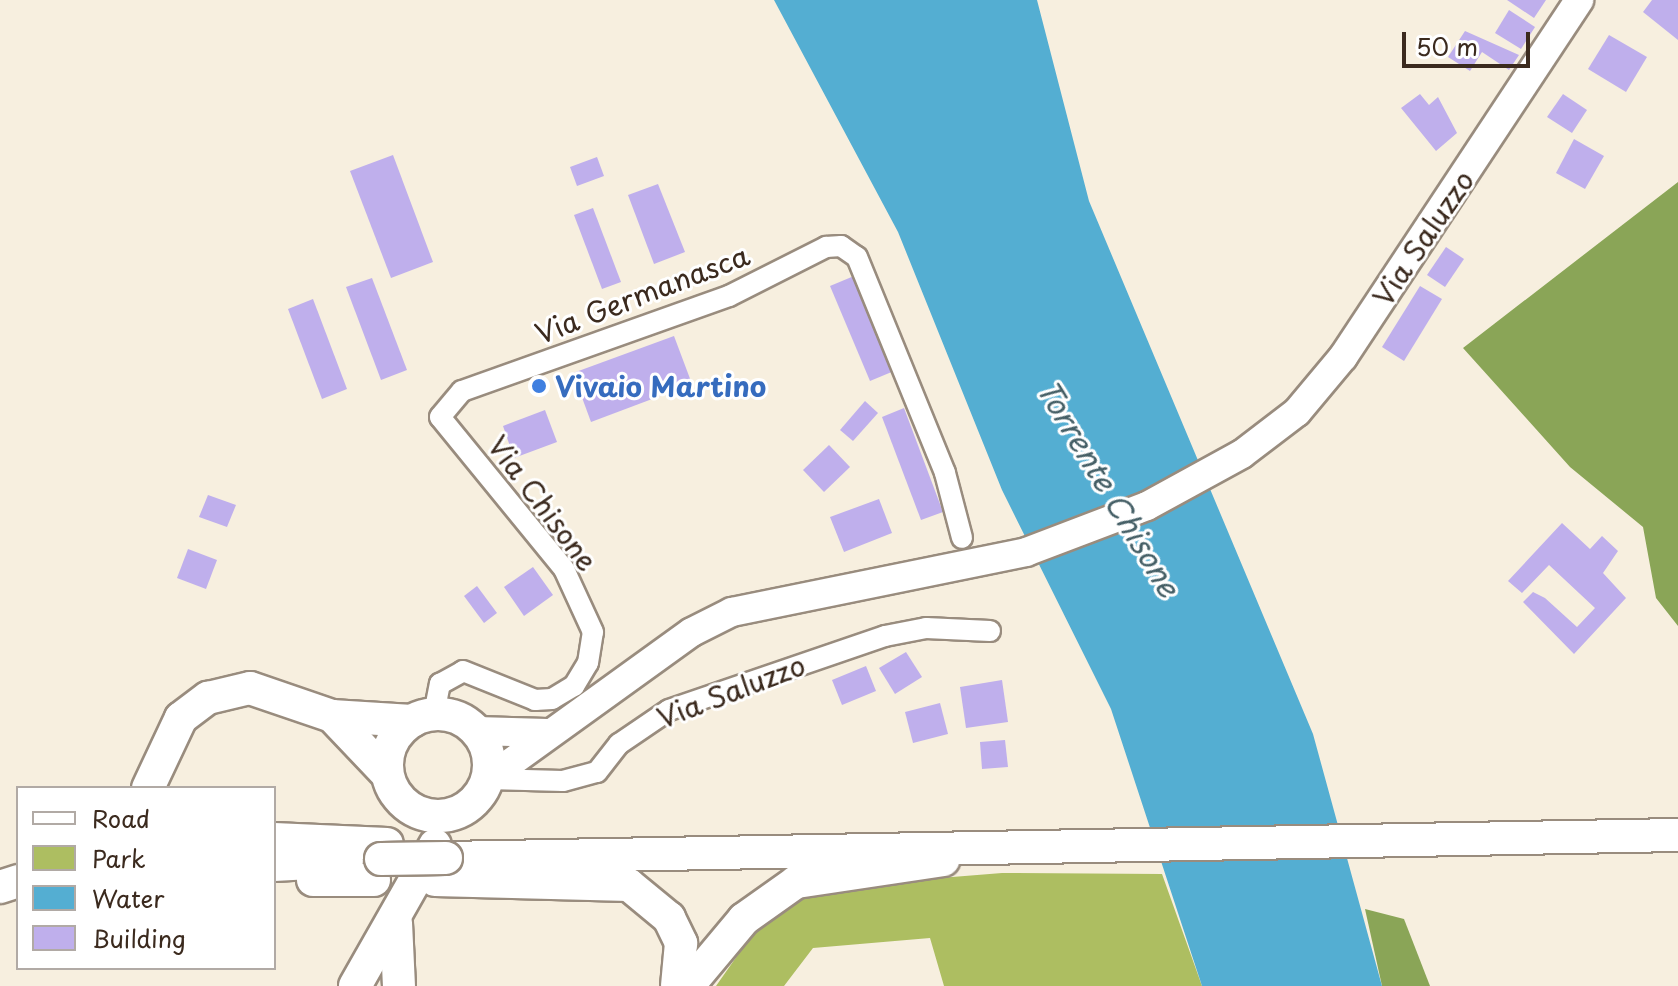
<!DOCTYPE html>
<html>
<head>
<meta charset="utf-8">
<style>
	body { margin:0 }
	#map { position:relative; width:1678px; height:986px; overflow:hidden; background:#f7efdf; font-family:"Playpen Sans",sans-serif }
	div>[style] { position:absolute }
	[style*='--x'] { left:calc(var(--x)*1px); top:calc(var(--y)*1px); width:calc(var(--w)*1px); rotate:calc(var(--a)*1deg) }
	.green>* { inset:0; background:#adbe61 }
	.forest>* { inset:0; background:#8aa557 }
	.water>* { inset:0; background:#54aed2 }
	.building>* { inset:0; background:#bfafec }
	.roads { filter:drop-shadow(2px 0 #998c7e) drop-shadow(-2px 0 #998c7e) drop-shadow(0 2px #998c7e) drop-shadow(0 -2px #998c7e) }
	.street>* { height:20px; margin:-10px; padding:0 10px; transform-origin:10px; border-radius:10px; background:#fff }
	.secondary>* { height:28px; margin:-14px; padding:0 14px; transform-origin:14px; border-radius:14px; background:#fff }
	.primary>* { height:32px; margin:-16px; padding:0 16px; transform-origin:16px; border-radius:16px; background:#fff }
	.primary>.ring { margin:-16px; padding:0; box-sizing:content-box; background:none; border:32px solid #fff; border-radius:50% }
	.bridges { filter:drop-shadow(2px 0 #998c7e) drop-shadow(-2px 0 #998c7e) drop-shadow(0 2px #998c7e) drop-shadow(0 -2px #998c7e) }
	.primary-bridge>* { height:32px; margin:-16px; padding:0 16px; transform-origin:16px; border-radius:16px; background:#fff }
	.dots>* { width:22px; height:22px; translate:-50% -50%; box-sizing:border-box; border:4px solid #fff; border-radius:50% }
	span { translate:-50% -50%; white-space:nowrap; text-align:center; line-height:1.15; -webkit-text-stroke:6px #fff; paint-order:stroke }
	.street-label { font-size:28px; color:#3b2a1e }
	.shop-label { font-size:28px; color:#366cbe; font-weight:700 }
	.left { translate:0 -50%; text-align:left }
	.water-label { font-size:30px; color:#455f66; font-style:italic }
	.legend { position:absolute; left:16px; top:786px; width:260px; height:184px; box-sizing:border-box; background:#fff; border:2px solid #b1aaa5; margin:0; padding:10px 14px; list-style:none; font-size:24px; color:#3b2a1e }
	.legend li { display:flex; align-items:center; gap:16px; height:40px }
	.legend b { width:40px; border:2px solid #b1aaa5 }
	.scale { position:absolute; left:1402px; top:32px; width:128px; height:36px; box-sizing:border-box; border:4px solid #3b2a1e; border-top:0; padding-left:10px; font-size:24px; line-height:28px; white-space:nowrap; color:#3b2a1e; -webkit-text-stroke:6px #fff; paint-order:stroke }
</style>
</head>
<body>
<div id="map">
	<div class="green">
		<i style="clip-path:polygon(1002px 873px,1162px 874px,1202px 986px,944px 986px,930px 938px,813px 948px,784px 986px,716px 986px,763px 919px,828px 887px)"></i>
	</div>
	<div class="forest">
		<i style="clip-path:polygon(1678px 182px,1678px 626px,1656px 598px,1643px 527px,1570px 467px,1463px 348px)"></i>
		<i style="clip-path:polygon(1365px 909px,1404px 919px,1430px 986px,1382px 986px)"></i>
	</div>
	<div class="water">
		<i style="clip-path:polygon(774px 0,1037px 0,1089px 201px,1313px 734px,1382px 986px,1202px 986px,1111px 709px,1002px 490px,898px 232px)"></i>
	</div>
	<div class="building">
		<i style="clip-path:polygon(1507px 0,1546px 0,1534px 18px)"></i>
		<i style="clip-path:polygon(1652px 0,1678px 0,1678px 40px,1643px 12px)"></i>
		<i style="clip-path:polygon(1509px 10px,1535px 27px,1521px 49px,1495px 33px)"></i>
		<i style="clip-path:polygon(1465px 31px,1519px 55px,1509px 70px,1482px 52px,1470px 71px,1448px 57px)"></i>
		<i style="clip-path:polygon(1609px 35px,1647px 57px,1626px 92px,1588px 69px)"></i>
		<i style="clip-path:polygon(1420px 94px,1429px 105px,1438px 97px,1457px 133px,1436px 151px,1401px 108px)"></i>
		<i style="clip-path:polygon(1563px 94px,1587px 110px,1572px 133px,1547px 117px)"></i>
		<i style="clip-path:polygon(1574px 139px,1604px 156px,1585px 189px,1556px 173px)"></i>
		<i style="clip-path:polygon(393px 155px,433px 262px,391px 278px,350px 171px)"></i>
		<i style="clip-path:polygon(597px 157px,604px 176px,577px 186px,570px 167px)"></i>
		<i style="clip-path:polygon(658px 184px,685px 252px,654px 264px,628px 195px)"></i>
		<i style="clip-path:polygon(593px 208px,621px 282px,602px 289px,574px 215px)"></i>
		<i style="clip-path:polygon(1446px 247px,1464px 259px,1445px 287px,1427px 275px)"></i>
		<i style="clip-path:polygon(854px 276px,894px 371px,870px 381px,830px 286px)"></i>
		<i style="clip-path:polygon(372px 278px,407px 370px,381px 380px,346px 287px)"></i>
		<i style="clip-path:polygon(1420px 286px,1442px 299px,1404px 361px,1382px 347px)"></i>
		<i style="clip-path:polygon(313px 299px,347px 389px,322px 399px,288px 309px)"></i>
		<i style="clip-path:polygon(674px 336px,692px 384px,591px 422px,573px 373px)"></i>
		<i style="clip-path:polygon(865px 401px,878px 413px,853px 441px,840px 430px)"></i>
		<i style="clip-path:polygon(904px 408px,943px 512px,921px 520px,882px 417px)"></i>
		<i style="clip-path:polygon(545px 410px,557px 442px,514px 458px,503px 426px)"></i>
		<i style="clip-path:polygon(829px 445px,850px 467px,824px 492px,803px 470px)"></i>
		<i style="clip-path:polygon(208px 495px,236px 505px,227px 527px,199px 517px)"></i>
		<i style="clip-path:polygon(879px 499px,892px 533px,844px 552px,830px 517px)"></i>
		<i style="clip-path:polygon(1562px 523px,1590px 549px,1602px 536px,1618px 551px,1603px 573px,1626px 598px,1574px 654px,1523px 602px,1533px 592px,1545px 598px,1577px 627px,1595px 608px,1549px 565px,1522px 593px,1508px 581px)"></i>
		<i style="clip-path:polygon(188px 549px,217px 560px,206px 589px,177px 578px)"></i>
		<i style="clip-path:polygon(533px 567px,553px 595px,524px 616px,504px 587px)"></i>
		<i style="clip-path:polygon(477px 586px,497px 613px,484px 623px,464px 596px)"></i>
		<i style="clip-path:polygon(906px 652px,922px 677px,895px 694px,879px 668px)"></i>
		<i style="clip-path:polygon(866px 666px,876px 691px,842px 705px,832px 680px)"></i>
		<i style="clip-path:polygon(1002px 680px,1008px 722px,966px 728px,960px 687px)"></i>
		<i style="clip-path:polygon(940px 703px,948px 734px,913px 743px,905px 712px)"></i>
		<i style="clip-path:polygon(1005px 740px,1008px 767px,982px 769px,980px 742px)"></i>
	</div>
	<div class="roads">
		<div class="street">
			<i style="--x:434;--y:714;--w:31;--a:-79"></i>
			<i style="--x:440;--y:684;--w:26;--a:-29"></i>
			<i style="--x:463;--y:671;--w:78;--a:21.9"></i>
			<i style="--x:535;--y:700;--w:17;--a:-3"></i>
			<i style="--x:552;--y:699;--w:26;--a:-31"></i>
			<i style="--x:574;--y:686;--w:27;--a:-59"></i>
			<i style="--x:588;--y:663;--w:31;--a:-81"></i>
			<i style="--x:593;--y:632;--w:69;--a:-114.7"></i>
			<i style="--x:564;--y:569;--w:196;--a:-129.2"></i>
			<i style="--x:440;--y:417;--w:34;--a:-50"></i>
			<i style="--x:462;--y:391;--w:283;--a:-19.6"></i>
			<i style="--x:729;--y:296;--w:109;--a:-26.8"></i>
			<i style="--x:826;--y:247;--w:15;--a:-4"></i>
			<i style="--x:841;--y:246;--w:19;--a:35"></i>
			<i style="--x:857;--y:257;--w:233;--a:67.8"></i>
			<i style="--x:945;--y:473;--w:67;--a:75.3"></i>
			<i style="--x:488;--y:779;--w:75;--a:1.5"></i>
			<i style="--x:563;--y:781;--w:35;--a:-15"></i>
			<i style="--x:597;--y:772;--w:36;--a:-52"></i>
			<i style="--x:619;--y:744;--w:60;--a:-34.2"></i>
			<i style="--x:669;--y:710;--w:228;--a:-18.9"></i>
			<i style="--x:885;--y:636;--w:42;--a:-11"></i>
			<i style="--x:926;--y:628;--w:64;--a:2.7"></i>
		</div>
		<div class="secondary">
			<i style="--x:476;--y:731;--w:71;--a:1.6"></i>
			<i style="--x:488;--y:779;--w:251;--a:-35.8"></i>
			<i style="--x:692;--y:632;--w:45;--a:-26.6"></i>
			<i style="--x:732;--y:612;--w:300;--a:-11.5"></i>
			<i style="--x:1026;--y:552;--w:129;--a:-20.8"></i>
			<i style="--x:1147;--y:506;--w:108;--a:-28.7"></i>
			<i style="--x:1242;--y:454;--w:69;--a:-37.4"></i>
			<i style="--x:1297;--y:412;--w:72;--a:-50.1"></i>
			<i style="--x:1343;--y:357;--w:428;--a:-56.5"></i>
		</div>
		<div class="primary">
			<i class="ring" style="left:387px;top:714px;width:70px;height:70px"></i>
			<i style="--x:332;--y:716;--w:80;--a:3.6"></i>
			<i style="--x:148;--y:788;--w:77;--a:-64.8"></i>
			<i style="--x:181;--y:718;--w:34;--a:-37"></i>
			<i style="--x:208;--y:698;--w:43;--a:-13.4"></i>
			<i style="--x:250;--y:688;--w:87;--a:18.9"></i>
			<i style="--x:332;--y:716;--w:80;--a:46.5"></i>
			<i style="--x:274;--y:839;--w:113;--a:2.5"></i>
			<i style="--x:446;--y:858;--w:1232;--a:-1.07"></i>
			<i style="--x:274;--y:865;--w:73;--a:-3.1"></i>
			<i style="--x:313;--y:880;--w:61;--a:0"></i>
			<i style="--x:435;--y:880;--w:194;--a:1.5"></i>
			<i style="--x:629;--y:885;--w:52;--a:39.5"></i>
			<i style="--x:669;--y:918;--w:28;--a:64"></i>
			<i style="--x:681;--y:943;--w:43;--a:95.3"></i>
			<i style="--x:0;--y:887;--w:19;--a:-18"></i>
			<i style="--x:396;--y:923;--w:63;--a:87.3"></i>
			<i style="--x:355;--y:986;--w:162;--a:-60.4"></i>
			<i style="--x:688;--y:986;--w:87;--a:-50.1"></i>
			<i style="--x:744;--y:919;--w:64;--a:-35.4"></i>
			<i style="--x:796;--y:882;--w:149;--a:-8.5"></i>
		</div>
	</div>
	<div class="bridges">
		<div class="primary-bridge">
			<i style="--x:381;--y:859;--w:65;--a:-0.9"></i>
		</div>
	</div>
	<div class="dots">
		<i style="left:539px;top:386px;background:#3f7fe0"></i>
	</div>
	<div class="street-label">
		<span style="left:1423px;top:238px;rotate:-56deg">Via Saluzzo</span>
		<span style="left:642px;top:294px;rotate:-21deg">Via Germanasca</span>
		<span style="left:543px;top:503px;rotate:53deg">Via Chisone</span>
		<span style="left:731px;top:691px;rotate:-21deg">Via Saluzzo</span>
	</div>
	<div class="shop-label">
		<span class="left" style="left:555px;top:386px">Vivaio Martino</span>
	</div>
	<div class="water-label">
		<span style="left:1109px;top:488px;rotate:59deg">Torrente Chisone</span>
	</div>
	<ul class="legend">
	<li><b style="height:10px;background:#fff"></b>Road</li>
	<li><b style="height:22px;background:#adbe61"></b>Park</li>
	<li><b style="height:22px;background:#54aed2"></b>Water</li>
	<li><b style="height:22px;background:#bfafec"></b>Building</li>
	</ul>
	<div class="scale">50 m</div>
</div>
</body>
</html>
